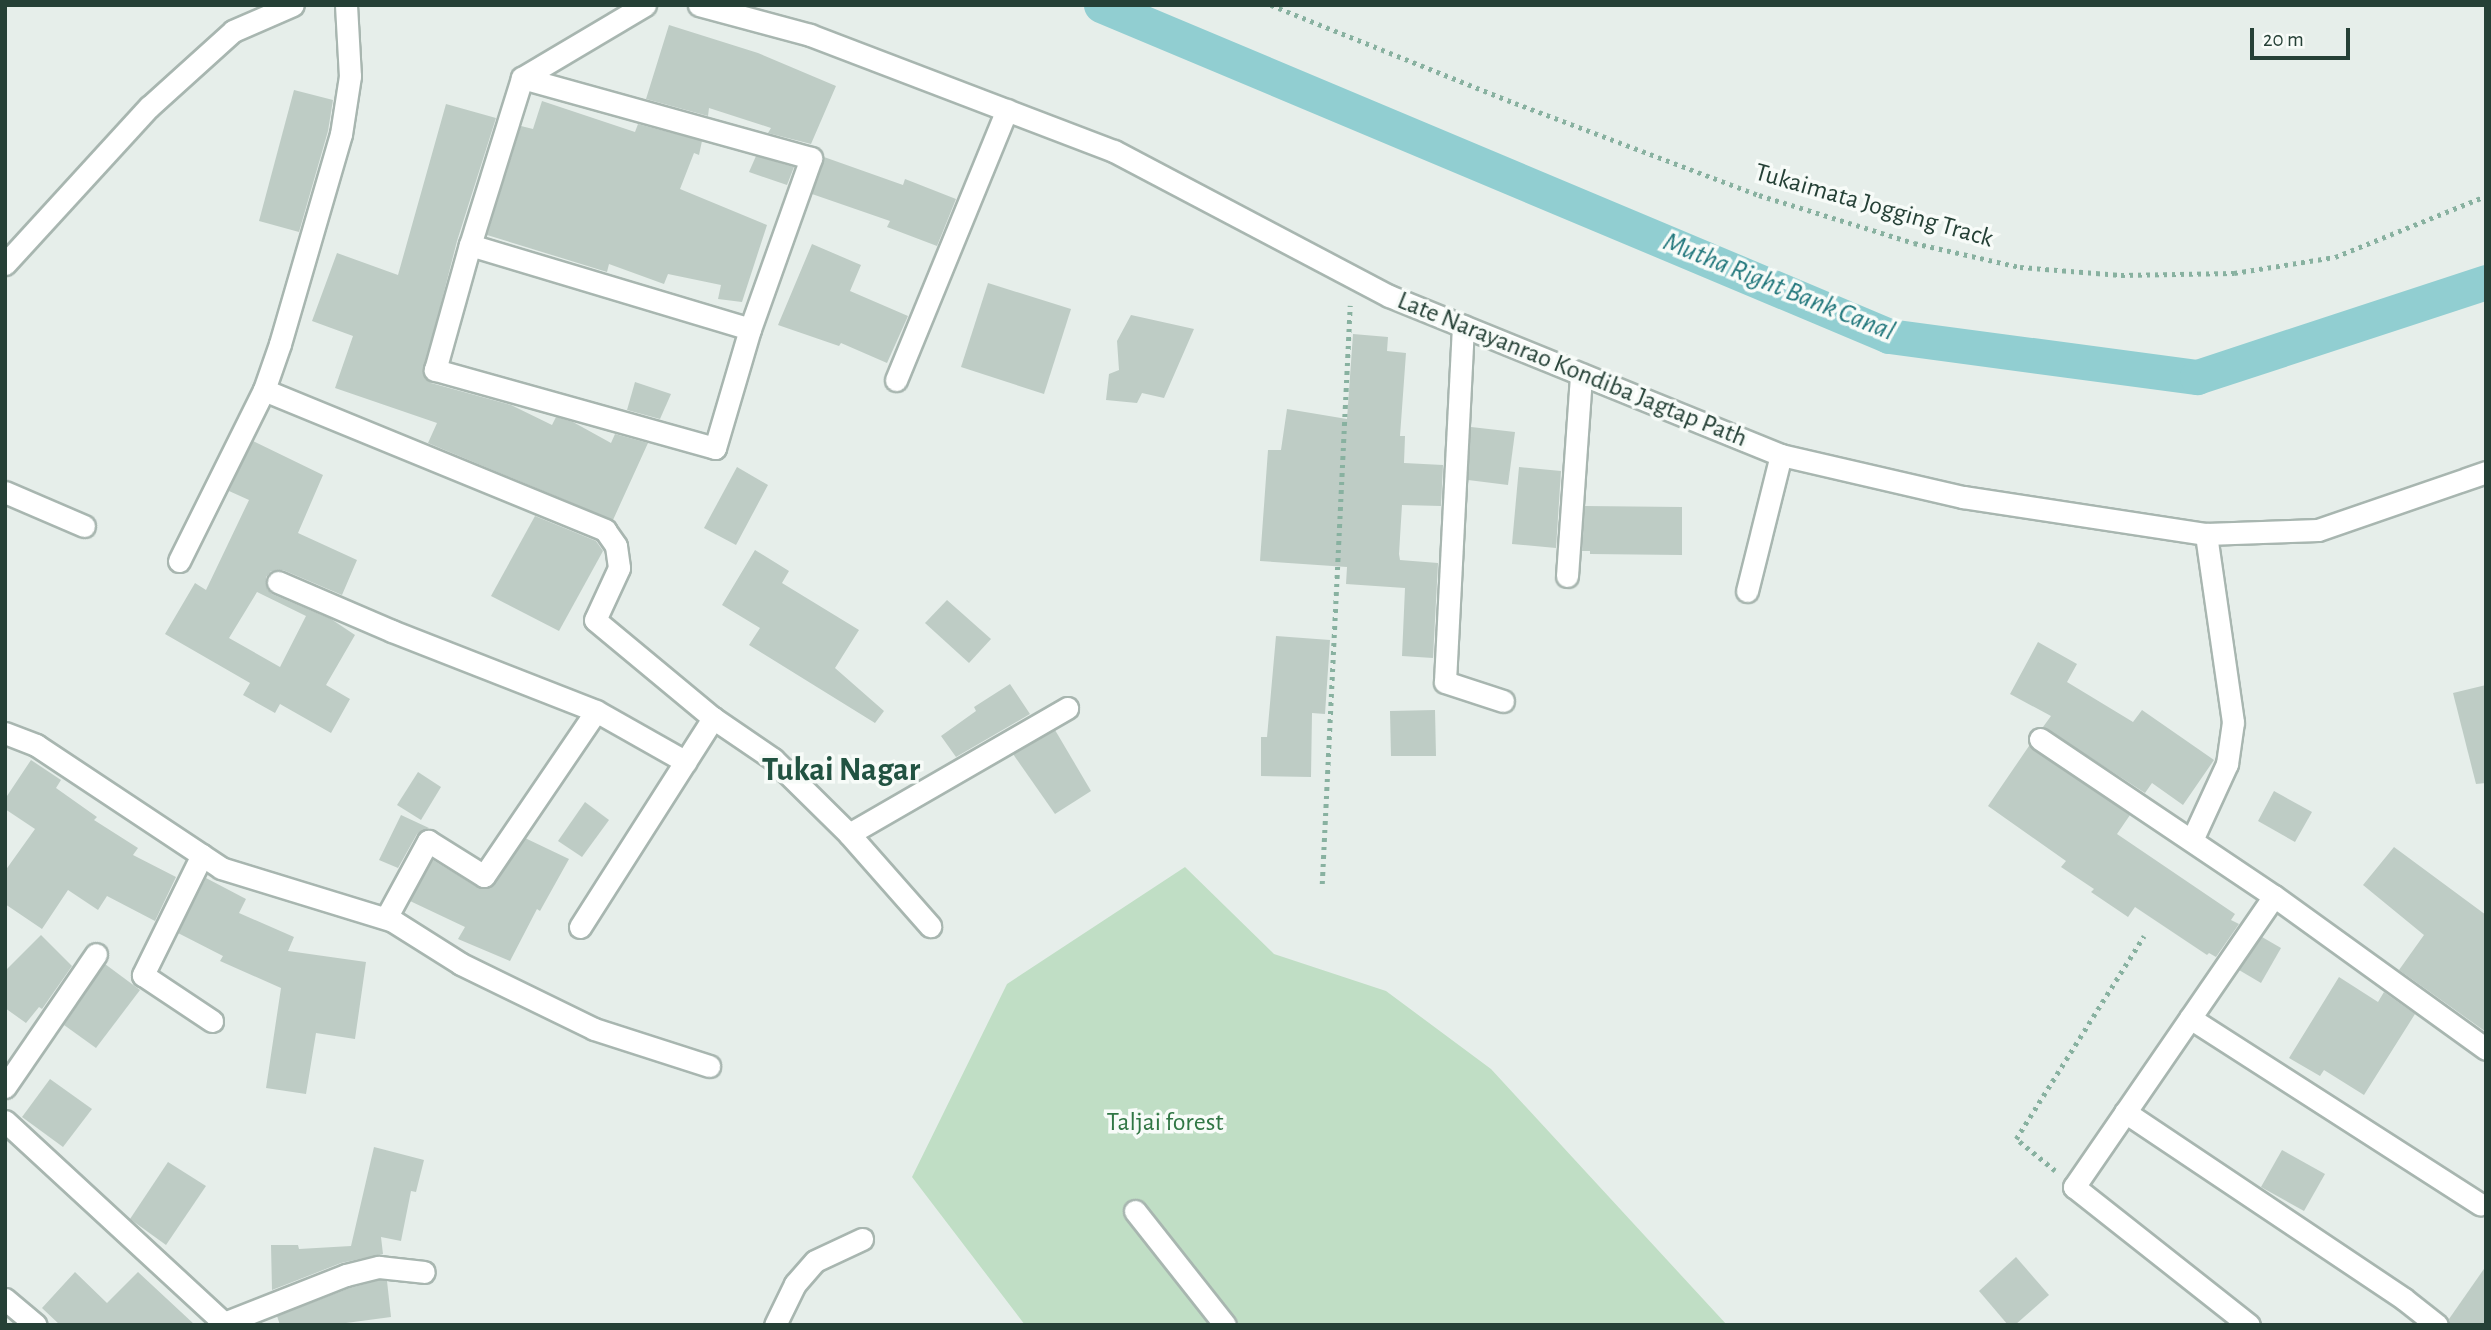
<!DOCTYPE html>
<html>
<head>
<meta charset="utf-8">
<style>
	body { margin:0 }
	#map { position:relative; width:2491px; height:1330px; overflow:hidden; background:#e6eeea; font-family:"Alegreya Sans",sans-serif }
	div>[style] { position:absolute }
	[style*='--x'] { left:calc(var(--x)*1px); top:calc(var(--y)*1px); width:calc(var(--w)*1px); rotate:calc(var(--a)*1deg) }
	.green>* { inset:0; background:#c0dec5 }
	.canal>* { height:35px; margin:-17.5px; padding:0 17.5px; transform-origin:17.5px; border-radius:17.5px; background:#91ced1 }
	.building>* { inset:0; background:#beccc5 }
	.path>* { height:4.5px; margin-top:-2.25px; transform-origin:0; background:repeating-linear-gradient(90deg,#88b1a0 0 3.5px,transparent 0 8.5px) }
	.roads { filter:drop-shadow(2px 0 #a8b6b0) drop-shadow(-2px 0 #a8b6b0) drop-shadow(0 2px #a8b6b0) drop-shadow(0 -2px #a8b6b0) }
	.minor>* { height:21px; margin:-10.5px; padding:0 10.5px; transform-origin:10.5px; border-radius:10.5px; background:#fff }
	span { translate:-50% -50%; white-space:nowrap; text-align:center; line-height:1.15; -webkit-text-stroke:7px #f7fbf8; paint-order:stroke }
	.street-label { font-size:26px; color:#254036 }
	.park-label { font-size:26px; color:#307644 }
	.water-label { font-size:28px; color:#20767b; font-style:italic }
	.district-label { font-size:33px; color:#215241; font-weight:700 }
	.frame { position:absolute; inset:0; border:7px solid #254036; pointer-events:none }
	.scale { position:absolute; left:2250px; top:28px; width:100px; height:32px; box-sizing:border-box; border:4px solid #254036; border-top:0; padding-left:9px; font-size:21px; line-height:24px; white-space:nowrap; color:#254036; -webkit-text-stroke:5px #f7fbf8; paint-order:stroke }
</style>
</head>
<body>
<div id="map">
	<div class="green">
		<i style="clip-path:polygon(1185px 867px,1274px 954px,1386px 991px,1491px 1069px,1727px 1325px,1025px 1325px,912px 1177px,1007px 984px)"></i>
	</div>
	<div class="canal">
		<i style="--x:1101;--y:5;--w:855;--a:22.78"></i>
		<i style="--x:1889;--y:336;--w:311;--a:7.6"></i>
		<i style="--x:2197;--y:377;--w:304;--a:-18.2"></i>
	</div>
	<div class="building">
		<i style="clip-path:polygon(669px 25px,758px 53px,836px 86px,811px 144px,768px 133px,771px 128px,709px 108px,708px 116px,646px 99px)"></i>
		<i style="clip-path:polygon(294px 90px,333px 100px,328px 131px,299px 232px,259px 221px)"></i>
		<i style="clip-path:polygon(542px 101px,635px 132px,638px 124px,702px 141px,699px 155px,694px 153px,680px 189px,767px 225px,742px 302px,718px 299px,721px 285px,668px 274px,664px 284px,609px 264px,607px 272px,487px 235px,521px 126px,533px 129px)"></i>
		<i style="clip-path:polygon(446px 104px,496px 118px,457px 241px,423px 374px,431px 383px,511px 405px,552px 425px,556px 417px,573px 422px,611px 443px,615px 434px,648px 443px,613px 520px,428px 443px,437px 423px,335px 388px,353px 336px,312px 321px,337px 253px,398px 275px)"></i>
		<i style="clip-path:polygon(756px 156px,794px 167px,787px 185px,749px 172px)"></i>
		<i style="clip-path:polygon(824px 157px,903px 185px,905px 179px,956px 199px,937px 246px,887px 227px,890px 221px,812px 194px)"></i>
		<i style="clip-path:polygon(812px 244px,861px 265px,850px 291px,908px 316px,887px 363px,841px 343px,839px 346px,778px 325px)"></i>
		<i style="clip-path:polygon(988px 283px,1071px 309px,1044px 394px,961px 367px)"></i>
		<i style="clip-path:polygon(1131px 315px,1194px 329px,1164px 398px,1142px 393px,1137px 403px,1106px 400px,1109px 374px,1119px 370px,1117px 341px)"></i>
		<i style="clip-path:polygon(1353px 334px,1388px 337px,1387px 351px,1406px 353px,1400px 436px,1405px 436px,1404px 463px,1443px 465px,1441px 506px,1402px 505px,1399px 554px,1400px 560px,1438px 563px,1433px 658px,1402px 656px,1405px 588px,1346px 584px,1347px 567px,1260px 561px,1268px 450px,1281px 450px,1287px 409px,1347px 419px)"></i>
		<i style="clip-path:polygon(635px 382px,671px 394px,660px 419px,627px 410px)"></i>
		<i style="clip-path:polygon(1471px 427px,1515px 432px,1508px 485px,1468px 480px)"></i>
		<i style="clip-path:polygon(evenodd,253px 441px,323px 475px,298px 533px,357px 560px,342px 595px,283px 570px,271px 571px,266px 577px,267px 589px,272px 594px,331px 619px,355px 635px,326px 685px,350px 699px,331px 733px,280px 704px,275px 713px,243px 695px,250px 683px,165px 634px,195px 583px,206px 590px,249px 500px,229px 491px,253px 441px,257px 592px,306px 616px,280px 667px,229px 638px,257px 592px)"></i>
		<i style="clip-path:polygon(737px 467px,768px 485px,736px 545px,704px 528px)"></i>
		<i style="clip-path:polygon(1519px 467px,1561px 471px,1556px 548px,1512px 544px)"></i>
		<i style="clip-path:polygon(1585px 506px,1682px 507px,1682px 555px,1590px 554px,1590px 551px,1582px 551px)"></i>
		<i style="clip-path:polygon(535px 516px,596px 541px,603px 551px,559px 631px,491px 596px)"></i>
		<i style="clip-path:polygon(755px 550px,789px 571px,782px 583px,859px 630px,835px 668px,884px 711px,875px 723px,749px 645px,760px 628px,722px 605px)"></i>
		<i style="clip-path:polygon(947px 600px,991px 639px,969px 663px,925px 623px)"></i>
		<i style="clip-path:polygon(1276px 636px,1330px 640px,1325px 714px,1312px 713px,1311px 777px,1261px 776px,1261px 737px,1267px 737px)"></i>
		<i style="clip-path:polygon(2038px 642px,2077px 664px,2067px 682px,2133px 722px,2142px 710px,2214px 760px,2183px 805px,2152px 783px,2145px 793px,2043px 727px,2051px 716px,2010px 694px)"></i>
		<i style="clip-path:polygon(1010px 684px,1030px 714px,956px 757px,941px 736px,976px 711px,974px 707px)"></i>
		<i style="clip-path:polygon(2486px 685px,2486px 783px,2476px 784px,2453px 693px)"></i>
		<i style="clip-path:polygon(1435px 710px,1436px 756px,1391px 756px,1390px 711px)"></i>
		<i style="clip-path:polygon(1055px 730px,1091px 791px,1055px 814px,1013px 754px)"></i>
		<i style="clip-path:polygon(2029px 746px,2130px 815px,2117px 834px,2235px 914px,2231px 920px,2239px 924px,2216px 957px,2209px 953px,2207px 955px,2135px 907px,2128px 917px,2091px 892px,2094px 889px,2061px 867px,2066px 861px,1988px 806px)"></i>
		<i style="clip-path:polygon(31px 760px,61px 780px,56px 788px,97px 817px,94px 820px,138px 848px,133px 855px,176px 877px,155px 921px,107px 896px,98px 910px,68px 890px,42px 929px,5px 904px,5px 871px,35px 829px,5px 809px,5px 799px)"></i>
		<i style="clip-path:polygon(418px 772px,441px 787px,421px 820px,397px 805px)"></i>
		<i style="clip-path:polygon(2274px 791px,2312px 812px,2295px 842px,2258px 821px)"></i>
		<i style="clip-path:polygon(585px 802px,609px 820px,582px 857px,558px 841px)"></i>
		<i style="clip-path:polygon(401px 815px,429px 828px,417px 834px,398px 868px,379px 860px)"></i>
		<i style="clip-path:polygon(525px 838px,569px 859px,540px 911px,537px 909px,510px 961px,458px 939px,465px 927px,410px 901px,433px 860px,477px 887px,490px 887px)"></i>
		<i style="clip-path:polygon(2394px 847px,2486px 915px,2486px 1032px,2399px 970px,2424px 935px,2363px 885px)"></i>
		<i style="clip-path:polygon(206px 878px,246px 899px,239px 913px,294px 937px,288px 951px,366px 962px,355px 1039px,316px 1033px,306px 1094px,266px 1088px,281px 988px,220px 961px,223px 956px,178px 933px)"></i>
		<i style="clip-path:polygon(41px 935px,72px 966px,42px 1009px,39px 1007px,26px 1023px,5px 1008px,5px 971px)"></i>
		<i style="clip-path:polygon(2262px 937px,2281px 948px,2261px 983px,2239px 970px)"></i>
		<i style="clip-path:polygon(105px 964px,140px 990px,96px 1048px,64px 1025px)"></i>
		<i style="clip-path:polygon(2339px 977px,2378px 1002px,2384px 992px,2415px 1014px,2364px 1095px,2324px 1070px,2320px 1076px,2289px 1058px)"></i>
		<i style="clip-path:polygon(50px 1079px,92px 1109px,63px 1147px,22px 1117px)"></i>
		<i style="clip-path:polygon(374px 1147px,424px 1160px,416px 1192px,411px 1191px,401px 1241px,381px 1237px,383px 1254px,341px 1263px,272px 1290px,271px 1245px,298px 1245px,299px 1249px,351px 1246px)"></i>
		<i style="clip-path:polygon(2282px 1150px,2325px 1174px,2304px 1211px,2261px 1187px)"></i>
		<i style="clip-path:polygon(168px 1162px,206px 1186px,166px 1245px,130px 1219px)"></i>
		<i style="clip-path:polygon(2016px 1257px,2049px 1295px,2015px 1325px,2008px 1325px,1979px 1291px)"></i>
		<i style="clip-path:polygon(2486px 1266px,2486px 1325px,2450px 1325px,2449px 1319px)"></i>
		<i style="clip-path:polygon(75px 1272px,107px 1303px,138px 1272px,195px 1325px,60px 1325px,42px 1308px)"></i>
		<i style="clip-path:polygon(380px 1280px,387px 1281px,391px 1317px,331px 1325px,280px 1325px,277px 1316px,350px 1288px)"></i>
	</div>
	<div class="path">
		<i style="--x:1271;--y:5;--w:263;--a:21.9"></i>
		<i style="--x:1515;--y:103;--w:261;--a:20.7"></i>
		<i style="--x:1759;--y:195;--w:162;--a:17.2"></i>
		<i style="--x:1914;--y:243;--w:109;--a:12.8"></i>
		<i style="--x:2020;--y:267;--w:101;--a:4.5"></i>
		<i style="--x:2121;--y:275;--w:113;--a:-1"></i>
		<i style="--x:2234;--y:273;--w:102;--a:-9"></i>
		<i style="--x:2335;--y:257;--w:163;--a:-22"></i>
		<i style="--x:1322;--y:884;--w:579;--a:-87.23"></i>
		<i style="--x:2055;--y:1171;--w:50;--a:-140.6"></i>
		<i style="--x:2016;--y:1139;--w:240;--a:-57.8"></i>
	</div>
	<div class="roads">
		<div class="minor">
			<i style="--x:346;--y:5;--w:71;--a:86.8"></i>
			<i style="--x:350;--y:76;--w:59;--a:98.8"></i>
			<i style="--x:341;--y:134;--w:219;--a:106.2"></i>
			<i style="--x:280;--y:344;--w:49;--a:109.2"></i>
			<i style="--x:264;--y:390;--w:369;--a:22.3"></i>
			<i style="--x:605;--y:530;--w:19;--a:55"></i>
			<i style="--x:616;--y:546;--w:22;--a:82"></i>
			<i style="--x:619;--y:568;--w:57;--a:114.8"></i>
			<i style="--x:595;--y:620;--w:153;--a:39.7"></i>
			<i style="--x:713;--y:718;--w:73;--a:34.3"></i>
			<i style="--x:773;--y:759;--w:107;--a:44.6"></i>
			<i style="--x:849;--y:834;--w:123;--a:48.6"></i>
			<i style="--x:699;--y:5;--w:115;--a:15.1"></i>
			<i style="--x:810;--y:35;--w:325;--a:20.9"></i>
			<i style="--x:1114;--y:151;--w:311;--a:27.8"></i>
			<i style="--x:1389;--y:296;--w:423;--a:22.1"></i>
			<i style="--x:1781;--y:455;--w:187;--a:13"></i>
			<i style="--x:1963;--y:497;--w:246;--a:8.7"></i>
			<i style="--x:2206;--y:534;--w:112;--a:-2"></i>
			<i style="--x:2318;--y:530;--w:178;--a:-19"></i>
			<i style="--x:522;--y:78;--w:300;--a:15.5"></i>
			<i style="--x:811;--y:158;--w:182;--a:109.6"></i>
			<i style="--x:750;--y:329;--w:124;--a:106.4"></i>
			<i style="--x:715;--y:448;--w:291;--a:-164.4"></i>
			<i style="--x:435;--y:370;--w:130;--a:-74.4"></i>
			<i style="--x:470;--y:245;--w:175;--a:-72.7"></i>
			<i style="--x:522;--y:78;--w:143;--a:-30.7"></i>
			<i style="--x:470;--y:245;--w:292;--a:16.7"></i>
			<i style="--x:5;--y:264;--w:213;--a:-47.5"></i>
			<i style="--x:149;--y:107;--w:113;--a:-42.1"></i>
			<i style="--x:233;--y:31;--w:65;--a:-23.4"></i>
			<i style="--x:1463;--y:326;--w:356;--a:92.9"></i>
			<i style="--x:1445;--y:682;--w:61;--a:18.1"></i>
			<i style="--x:896;--y:380;--w:292;--a:-67.7"></i>
			<i style="--x:5;--y:492;--w:86;--a:23.3"></i>
			<i style="--x:179;--y:561;--w:191;--a:-63.6"></i>
			<i style="--x:1567;--y:576;--w:202;--a:-86"></i>
			<i style="--x:278;--y:582;--w:124;--a:23.3"></i>
			<i style="--x:392;--y:631;--w:219;--a:21.4"></i>
			<i style="--x:596;--y:711;--w:103;--a:29.5"></i>
			<i style="--x:1747;--y:591;--w:140;--a:-76"></i>
			<i style="--x:5;--y:733;--w:33;--a:21"></i>
			<i style="--x:36;--y:745;--w:222;--a:33.6"></i>
			<i style="--x:221;--y:868;--w:180;--a:17.1"></i>
			<i style="--x:393;--y:921;--w:80;--a:32.3"></i>
			<i style="--x:461;--y:964;--w:148;--a:26"></i>
			<i style="--x:594;--y:1029;--w:121;--a:17.8"></i>
			<i style="--x:2040;--y:739;--w:282;--a:33.9"></i>
			<i style="--x:2274;--y:896;--w:261;--a:35.8"></i>
			<i style="--x:849;--y:834;--w:252;--a:-30"></i>
			<i style="--x:2192;--y:840;--w:84;--a:-65.3"></i>
			<i style="--x:2227;--y:764;--w:42;--a:-81.9"></i>
			<i style="--x:2233;--y:722;--w:190;--a:-98.2"></i>
			<i style="--x:202;--y:855;--w:134;--a:116.2"></i>
			<i style="--x:143;--y:975;--w:83;--a:33.7"></i>
			<i style="--x:386;--y:918;--w:88;--a:-61.4"></i>
			<i style="--x:428;--y:841;--w:66;--a:32"></i>
			<i style="--x:484;--y:876;--w:199;--a:-55.8"></i>
			<i style="--x:580;--y:927;--w:248;--a:-57.5"></i>
			<i style="--x:2190;--y:1018;--w:345;--a:32.7"></i>
			<i style="--x:5;--y:1087;--w:161;--a:-55.6"></i>
			<i style="--x:2125;--y:1112;--w:336;--a:33.8"></i>
			<i style="--x:2404;--y:1299;--w:42;--a:38.2"></i>
			<i style="--x:5;--y:1121;--w:301;--a:42.7"></i>
			<i style="--x:1135;--y:1211;--w:145;--a:51.7"></i>
			<i style="--x:5;--y:1299;--w:40;--a:40"></i>
			<i style="--x:224;--y:1323;--w:131;--a:-21.5"></i>
			<i style="--x:346;--y:1275;--w:34;--a:-14"></i>
			<i style="--x:379;--y:1267;--w:45;--a:6.3"></i>
			<i style="--x:775;--y:1325;--w:46;--a:-64"></i>
			<i style="--x:795;--y:1284;--w:30;--a:-49"></i>
			<i style="--x:815;--y:1261;--w:52;--a:-25.1"></i>
			<i style="--x:2249;--y:1325;--w:223;--a:-141.7"></i>
			<i style="--x:2074;--y:1187;--w:353;--a:-55.5"></i>
		</div>
	</div>
	<div class="street-label">
		<span style="left:1874px;top:206px;rotate:16deg">Tukaimata Jogging Track</span>
		<span style="left:1572px;top:370px;rotate:22deg">Late Narayanrao Kondiba Jagtap Path</span>
	</div>
	<div class="park-label">
		<span style="left:1165px;top:1123px">Taljai forest</span>
	</div>
	<div class="water-label">
		<span style="left:1779px;top:287px;rotate:22deg">Mutha Right Bank Canal</span>
	</div>
	<div class="district-label">
		<span style="left:841px;top:771px">Tukai Nagar</span>
	</div>
	<div class="frame"></div>
	<div class="scale">20 m</div>
</div>
</body>
</html>
